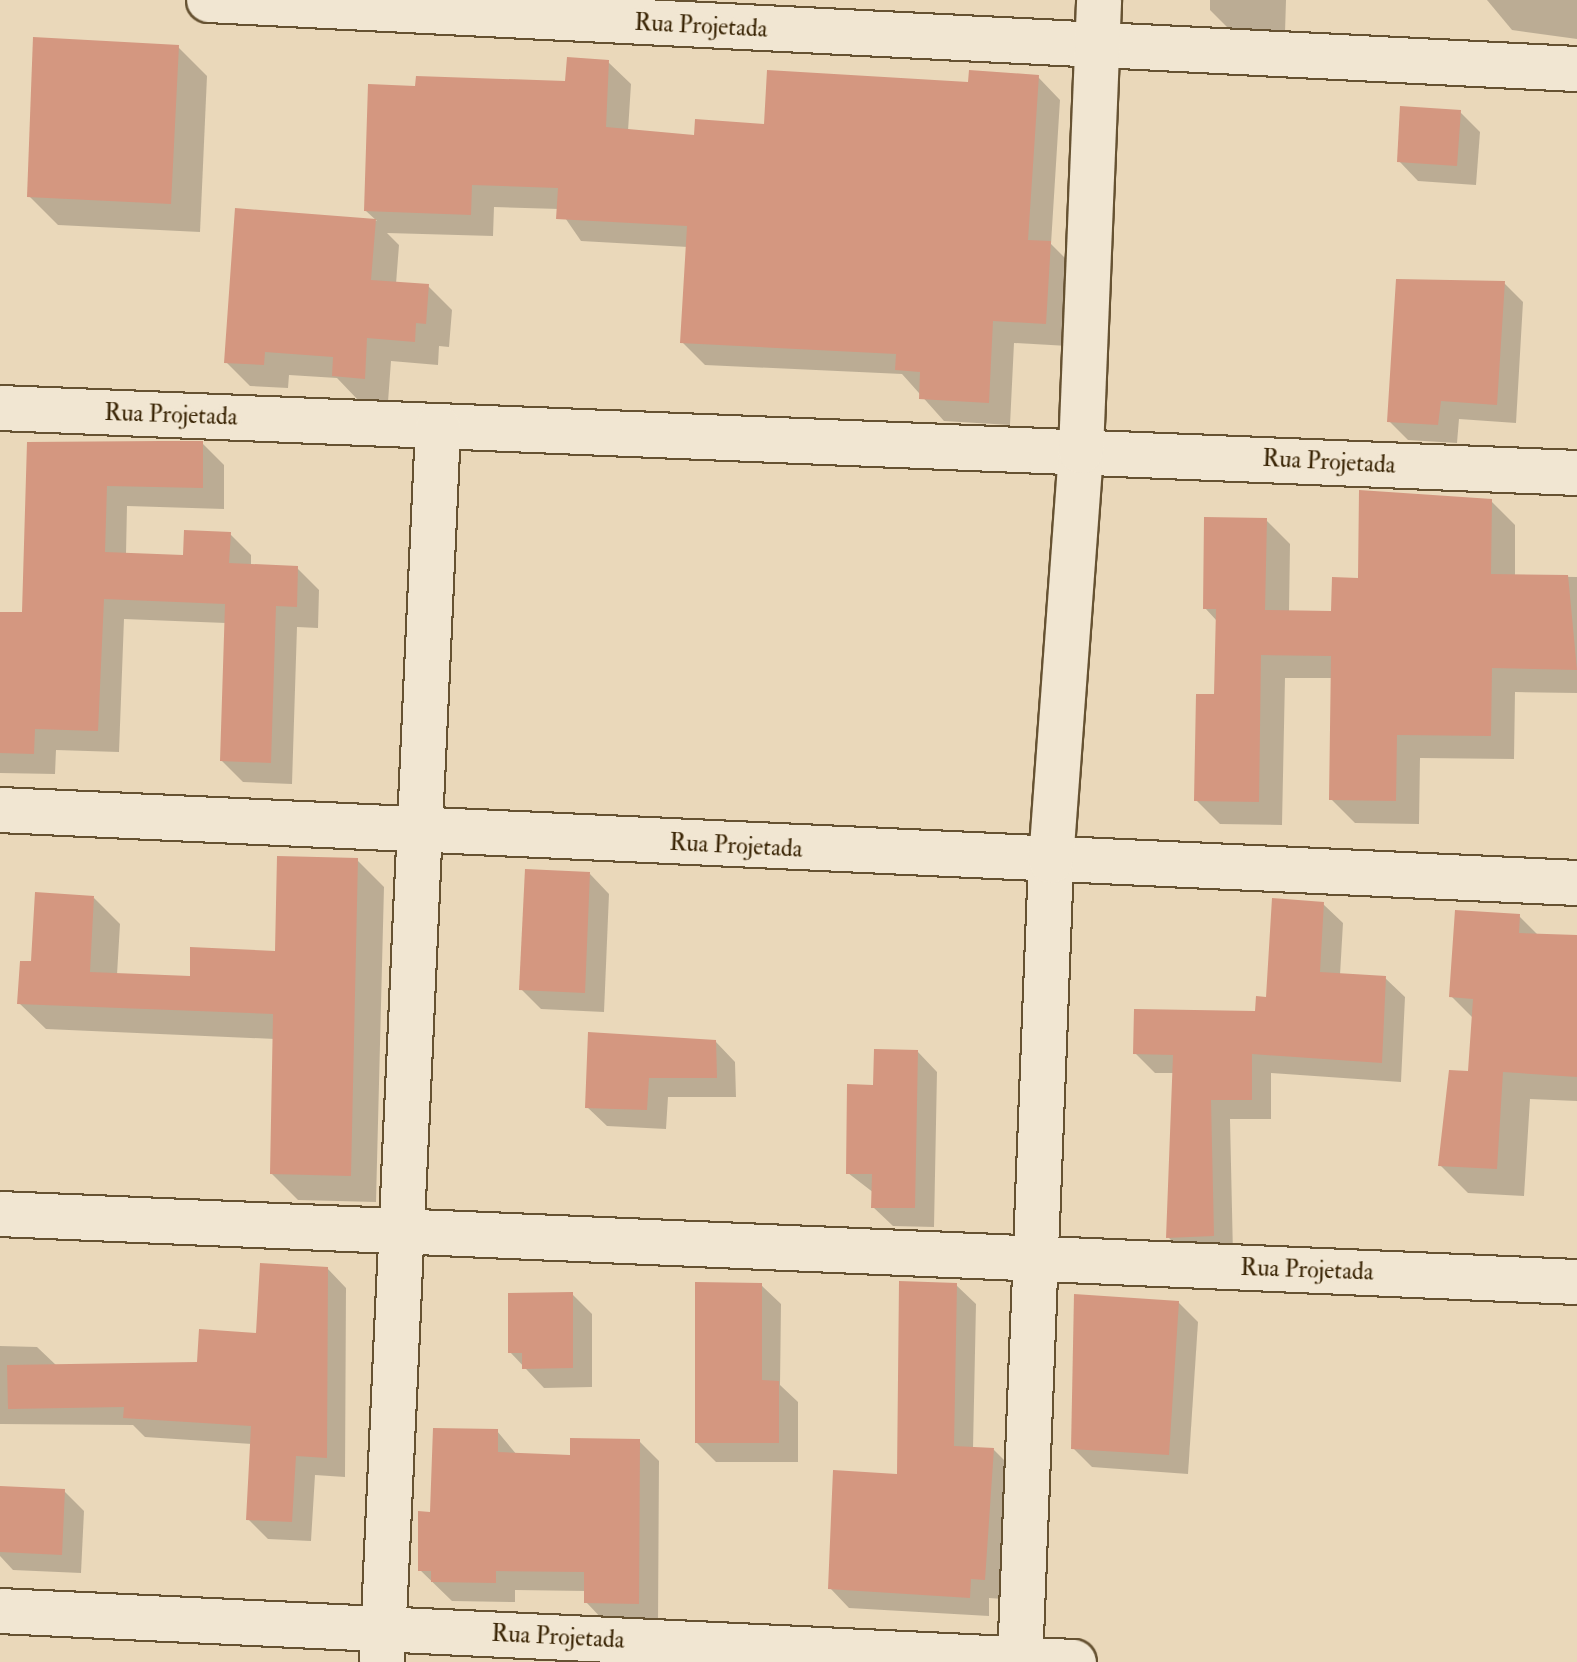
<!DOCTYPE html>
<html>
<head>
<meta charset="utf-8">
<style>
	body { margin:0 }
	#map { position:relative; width:1577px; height:1662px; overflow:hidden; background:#ead8ba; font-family:"IM FELL Double Pica",serif }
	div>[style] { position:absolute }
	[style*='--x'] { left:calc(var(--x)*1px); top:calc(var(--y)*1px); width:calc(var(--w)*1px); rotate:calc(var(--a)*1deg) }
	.shadow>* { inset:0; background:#0003 }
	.building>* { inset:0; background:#d49780 }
	.roads { filter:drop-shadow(2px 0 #665232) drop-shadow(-2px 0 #665232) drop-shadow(0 2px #665232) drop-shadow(0 -2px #665232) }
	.minor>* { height:44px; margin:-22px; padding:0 22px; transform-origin:22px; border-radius:22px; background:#f1e6d2 }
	span { translate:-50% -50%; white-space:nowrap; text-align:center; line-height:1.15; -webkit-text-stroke:6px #f1e6d2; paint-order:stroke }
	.street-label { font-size:24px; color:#3a2505 }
</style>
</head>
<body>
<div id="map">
	<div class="shadow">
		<i style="clip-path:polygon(1210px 0,1286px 0,1285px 32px,1230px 30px,1210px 10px)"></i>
		<i style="clip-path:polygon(1487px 0,1577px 0,1577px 39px,1512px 30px)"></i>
		<i style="clip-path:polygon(178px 47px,207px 76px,200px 232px,58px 225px,29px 196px)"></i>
		<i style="clip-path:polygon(608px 62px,631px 84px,628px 131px,696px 137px,1038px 77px,1060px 100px,1051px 244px,1072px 265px,1068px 346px,1014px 343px,1010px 425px,944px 421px,902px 374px,705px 365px,682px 342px,688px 247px,581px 241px,559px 209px,494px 207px,493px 236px,387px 233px,399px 245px,396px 284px,428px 286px,452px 310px,449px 347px,439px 346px,438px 365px,391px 361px,388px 402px,358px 400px,337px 378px,289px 375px,288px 388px,250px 386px,226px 362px,237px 210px,377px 221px,366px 211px,417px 88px,567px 83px)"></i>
		<i style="clip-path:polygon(1460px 112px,1480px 132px,1476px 185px,1418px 181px,1399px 161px)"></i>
		<i style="clip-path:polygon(1504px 283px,1523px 302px,1516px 423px,1459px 419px,1457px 443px,1408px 440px,1389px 421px)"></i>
		<i style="clip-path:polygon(202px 443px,224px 465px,224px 509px,127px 506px,126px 555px,185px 558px,230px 534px,251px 555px,251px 566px,297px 568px,319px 590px,318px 628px,297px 627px,292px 784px,243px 782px,222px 761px,226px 623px,124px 619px,119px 752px,56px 750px,55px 774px,0 773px,0 614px,24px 614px,29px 444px)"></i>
		<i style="clip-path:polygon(1491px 501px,1515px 525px,1515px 576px,1577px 577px,1577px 693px,1515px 692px,1514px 759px,1420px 758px,1419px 824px,1355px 823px,1331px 799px,1333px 678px,1285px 678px,1282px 825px,1220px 824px,1196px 800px,1216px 696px,1217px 621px,1205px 608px,1266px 520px,1290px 544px,1289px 612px,1333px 613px,1360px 580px)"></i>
		<i style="clip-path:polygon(357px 860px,384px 887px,376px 1202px,298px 1200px,272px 1174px,275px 1039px,46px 1029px,19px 1003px,33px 963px,94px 898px,120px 924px,117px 975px,192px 978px,277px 953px)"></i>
		<i style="clip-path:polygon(590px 874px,609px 894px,604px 1012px,541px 1009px,521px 989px)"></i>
		<i style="clip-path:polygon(1323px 904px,1343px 923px,1340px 975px,1385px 978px,1405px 997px,1401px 1082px,1271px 1073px,1271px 1119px,1230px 1119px,1233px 1255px,1188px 1257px,1168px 1237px,1174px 1073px,1155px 1073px,1135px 1053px,1257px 1013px)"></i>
		<i style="clip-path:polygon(1519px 916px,1539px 936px,1577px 937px,1577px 1101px,1530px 1099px,1524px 1196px,1468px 1193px,1440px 1165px,1470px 1073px,1474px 1019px,1451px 996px)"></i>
		<i style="clip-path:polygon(716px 1042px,735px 1062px,736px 1097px,668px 1097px,666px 1129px,607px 1126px,587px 1107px)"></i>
		<i style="clip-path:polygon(918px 1052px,937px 1072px,934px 1227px,893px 1226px,873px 1207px,874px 1193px,848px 1173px,875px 1087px)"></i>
		<i style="clip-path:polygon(327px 1268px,346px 1288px,345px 1477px,315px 1475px,311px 1541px,268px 1539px,248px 1519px,252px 1444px,145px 1437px,133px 1425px,0 1424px,0 1346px,37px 1347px,57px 1366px,199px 1364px,258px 1335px)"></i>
		<i style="clip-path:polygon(761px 1285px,781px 1304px,780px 1385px,798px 1402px,798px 1462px,716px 1462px,697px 1443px)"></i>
		<i style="clip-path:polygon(956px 1285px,976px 1304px,973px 1449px,994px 1450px,1013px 1469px,1004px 1599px,989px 1598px,989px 1616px,849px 1608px,830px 1588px,898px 1476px)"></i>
		<i style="clip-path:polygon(572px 1294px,592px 1314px,592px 1387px,544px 1388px,510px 1352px)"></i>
		<i style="clip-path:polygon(1178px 1302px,1198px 1322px,1188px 1474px,1092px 1467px,1073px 1448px)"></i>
		<i style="clip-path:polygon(497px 1431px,517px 1455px,572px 1457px,639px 1441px,659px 1461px,658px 1623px,605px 1622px,586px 1602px,586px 1591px,515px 1590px,515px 1602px,452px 1601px,420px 1570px,432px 1514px)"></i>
		<i style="clip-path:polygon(0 1488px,64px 1491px,84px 1511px,81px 1573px,13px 1570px,0 1556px)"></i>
	</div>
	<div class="building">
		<i style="clip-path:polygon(33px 37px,179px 45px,171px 204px,27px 197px)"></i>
		<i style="clip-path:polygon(567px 57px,609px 60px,606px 127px,694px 135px,695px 119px,764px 124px,767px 70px,968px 82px,969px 70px,1039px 75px,1028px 240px,1051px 241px,1046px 324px,993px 321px,989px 403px,919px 399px,920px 372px,895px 370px,896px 354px,680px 343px,687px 226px,556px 219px,558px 188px,472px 185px,471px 215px,364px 211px,368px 84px,415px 86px,416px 76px,565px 81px)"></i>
		<i style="clip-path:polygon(1400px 106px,1461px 110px,1457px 166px,1397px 162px)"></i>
		<i style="clip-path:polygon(235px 208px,376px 219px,371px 280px,429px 284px,426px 324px,416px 323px,415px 342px,367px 338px,365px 379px,332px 376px,333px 357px,265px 352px,264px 365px,224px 363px)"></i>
		<i style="clip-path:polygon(1396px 279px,1505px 281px,1497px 405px,1441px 401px,1438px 425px,1387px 422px)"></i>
		<i style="clip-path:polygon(161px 441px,203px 441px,203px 488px,107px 486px,105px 552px,183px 555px,184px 530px,231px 532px,229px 563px,298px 566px,297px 607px,276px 606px,271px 763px,220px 761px,225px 604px,104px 599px,98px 731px,35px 729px,34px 754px,0 753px,0 612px,22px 612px,27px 442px)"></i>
		<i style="clip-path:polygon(1359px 490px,1492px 499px,1491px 574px,1568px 575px,1577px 670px,1492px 668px,1491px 736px,1397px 735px,1396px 801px,1329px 800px,1331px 656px,1261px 655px,1259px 802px,1194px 801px,1196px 694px,1214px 694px,1216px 609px,1203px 609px,1204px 517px,1267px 518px,1265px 610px,1331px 611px,1332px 577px,1358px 578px)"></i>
		<i style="clip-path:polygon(277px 856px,358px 858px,351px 1176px,270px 1174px,273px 1014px,17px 1004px,20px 961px,31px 961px,35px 892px,94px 896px,90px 972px,190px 976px,190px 947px,275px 951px)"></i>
		<i style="clip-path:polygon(525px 869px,590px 872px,585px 993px,519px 990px)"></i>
		<i style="clip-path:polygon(1272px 898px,1324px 902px,1320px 972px,1386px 976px,1382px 1063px,1252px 1054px,1252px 1100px,1211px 1100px,1214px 1236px,1166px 1238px,1173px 1055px,1133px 1054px,1134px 1009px,1255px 1011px,1256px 996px,1266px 997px)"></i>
		<i style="clip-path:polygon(1455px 910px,1520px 914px,1519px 933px,1577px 935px,1577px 1077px,1503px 1072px,1497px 1169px,1438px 1166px,1449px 1070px,1468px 1071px,1473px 999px,1449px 997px)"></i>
		<i style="clip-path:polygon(588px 1032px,716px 1040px,717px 1078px,649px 1078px,647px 1110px,585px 1108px)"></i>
		<i style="clip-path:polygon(874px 1049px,918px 1050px,915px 1208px,871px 1208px,872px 1174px,846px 1174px,847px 1084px,873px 1085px)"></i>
		<i style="clip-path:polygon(260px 1263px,328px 1267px,327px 1458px,296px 1456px,292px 1522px,246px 1520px,251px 1426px,123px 1418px,124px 1407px,8px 1409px,7px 1365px,197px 1362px,199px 1329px,256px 1333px)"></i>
		<i style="clip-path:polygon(899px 1281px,957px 1283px,954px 1446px,994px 1448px,985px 1580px,971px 1579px,970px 1598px,828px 1589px,833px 1470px,897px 1474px)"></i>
		<i style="clip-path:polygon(695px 1282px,762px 1283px,762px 1380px,779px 1381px,779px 1443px,695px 1443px)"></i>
		<i style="clip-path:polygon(573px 1292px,573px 1368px,522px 1369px,522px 1353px,508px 1353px,508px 1293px)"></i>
		<i style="clip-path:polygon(1074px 1294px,1179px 1301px,1169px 1455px,1071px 1449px)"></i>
		<i style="clip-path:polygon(433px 1428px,498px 1429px,498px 1452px,570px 1455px,570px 1438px,640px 1439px,639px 1604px,584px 1603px,584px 1572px,496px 1571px,496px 1583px,431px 1582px,431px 1571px,418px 1571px,418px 1511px,430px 1512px)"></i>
		<i style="clip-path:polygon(0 1486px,65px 1489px,62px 1555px,0 1552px)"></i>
	</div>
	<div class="roads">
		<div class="minor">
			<i style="--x:209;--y:0;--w:1370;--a:2.89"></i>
			<i style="--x:0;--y:408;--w:1578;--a:2.36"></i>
			<i style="--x:0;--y:810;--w:1579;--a:2.65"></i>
			<i style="--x:0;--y:1214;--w:1578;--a:2.47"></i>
			<i style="--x:0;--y:1611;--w:1075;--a:2.72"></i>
			<i style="--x:382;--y:1662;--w:1236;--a:-87.4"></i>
			<i style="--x:1020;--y:1662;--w:802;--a:-87.78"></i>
			<i style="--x:1051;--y:861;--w:411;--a:-85.8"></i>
			<i style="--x:1081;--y:451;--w:451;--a:-87.7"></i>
		</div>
	</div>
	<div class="street-label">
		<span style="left:701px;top:26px;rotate:3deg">Rua Projetada</span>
		<span style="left:171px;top:415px;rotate:2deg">Rua Projetada</span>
		<span style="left:1329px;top:462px;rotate:3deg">Rua Projetada</span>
		<span style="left:736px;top:846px;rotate:3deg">Rua Projetada</span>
		<span style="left:1307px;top:1270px;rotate:2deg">Rua Projetada</span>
		<span style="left:558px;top:1637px;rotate:3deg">Rua Projetada</span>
	</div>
</div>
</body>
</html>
